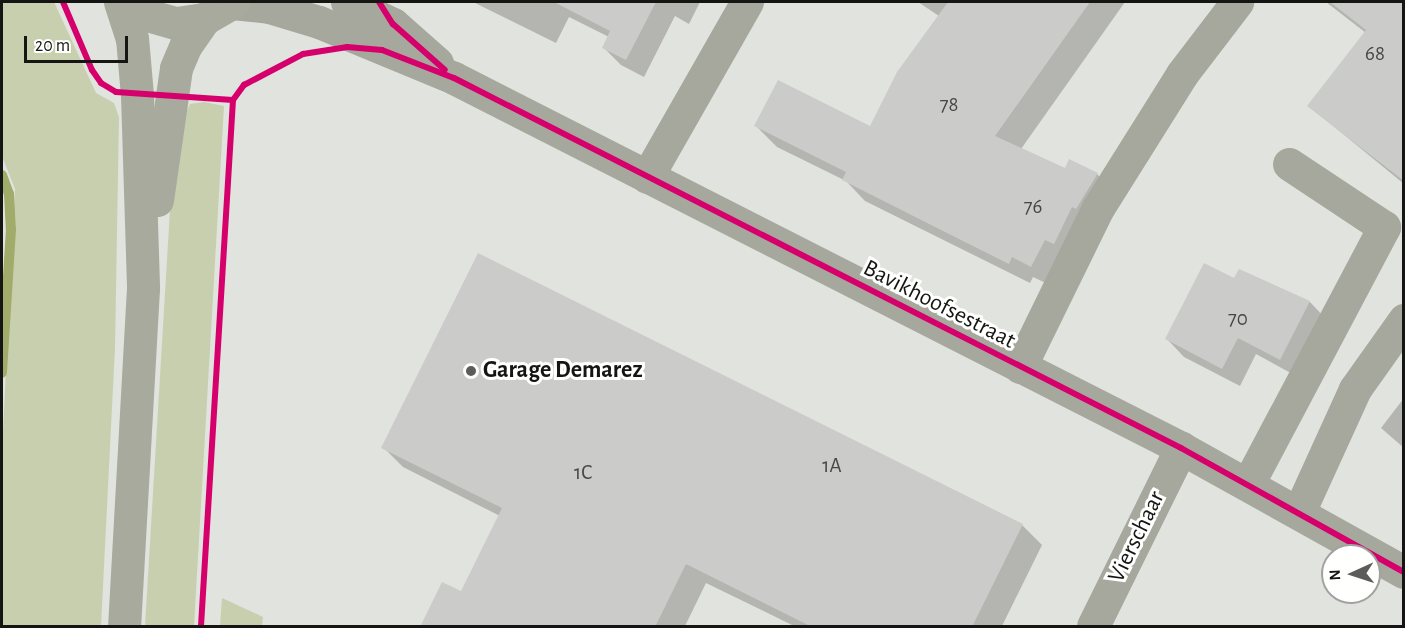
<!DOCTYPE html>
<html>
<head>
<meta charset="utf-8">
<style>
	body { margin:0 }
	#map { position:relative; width:1405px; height:628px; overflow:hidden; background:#e1e3de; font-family:"Alegreya Sans",sans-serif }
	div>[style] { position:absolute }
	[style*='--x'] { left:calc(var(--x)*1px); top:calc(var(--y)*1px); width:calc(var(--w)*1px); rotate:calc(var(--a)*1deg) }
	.green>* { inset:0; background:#c8cfae }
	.shadow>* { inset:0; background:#0003 }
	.stream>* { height:10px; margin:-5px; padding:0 5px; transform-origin:5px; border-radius:5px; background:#a1ab6a }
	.building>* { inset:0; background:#cbcbc9 }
	.minor>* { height:33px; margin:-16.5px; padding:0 16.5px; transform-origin:16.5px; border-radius:16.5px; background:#a6a89d }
	.major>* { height:33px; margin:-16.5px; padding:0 16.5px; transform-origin:16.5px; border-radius:16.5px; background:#a7aa9d }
	.cycleway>* { height:6px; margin:-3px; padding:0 3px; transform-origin:3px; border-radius:3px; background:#d6006c }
	.dots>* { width:16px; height:16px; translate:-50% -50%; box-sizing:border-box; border:3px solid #fffffe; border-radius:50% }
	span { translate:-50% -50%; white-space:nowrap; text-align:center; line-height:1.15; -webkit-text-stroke:6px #fffffe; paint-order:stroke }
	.number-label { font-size:21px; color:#464644 }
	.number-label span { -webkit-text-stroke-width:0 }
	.street-label { font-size:24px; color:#151513 }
	.poi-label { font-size:24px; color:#151513; font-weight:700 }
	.left { translate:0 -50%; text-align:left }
	.frame { position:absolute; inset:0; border:3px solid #151513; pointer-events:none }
	.north { position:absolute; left:1321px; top:544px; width:60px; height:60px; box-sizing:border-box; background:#fffffe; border:2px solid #a1a1a0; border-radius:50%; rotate:267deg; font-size:16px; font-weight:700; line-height:24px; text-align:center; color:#151513 }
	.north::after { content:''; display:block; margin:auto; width:21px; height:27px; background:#5c5d5a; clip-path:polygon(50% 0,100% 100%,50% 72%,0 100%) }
	.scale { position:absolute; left:24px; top:36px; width:104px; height:27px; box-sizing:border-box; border:3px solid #151513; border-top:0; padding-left:8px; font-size:18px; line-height:21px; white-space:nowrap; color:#151513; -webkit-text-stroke:4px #fffffe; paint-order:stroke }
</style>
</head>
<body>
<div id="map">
	<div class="green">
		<i style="clip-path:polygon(2px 2px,54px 2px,96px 93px,114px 103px,119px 117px,115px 348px,101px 626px,2px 626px,2px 451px,15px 189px,2px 156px)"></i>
		<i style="clip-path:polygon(204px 102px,224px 106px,194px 626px,145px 626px,170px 210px,183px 119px,190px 104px)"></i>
		<i style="clip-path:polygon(222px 598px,263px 617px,262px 626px,220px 626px)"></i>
	</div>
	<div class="shadow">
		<i style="clip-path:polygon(473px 2px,700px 2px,689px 24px,675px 16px,644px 77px,621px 65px,603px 47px,609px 37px,569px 17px,556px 43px)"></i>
		<i style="clip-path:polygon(918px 2px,1125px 2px,1021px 149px,1066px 170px,1097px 174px,1118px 195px,1052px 286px,1033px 277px,1030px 283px,865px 201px,846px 181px,777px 147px,756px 126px,870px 128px,939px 16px)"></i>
		<i style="clip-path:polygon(1326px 2px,1404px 2px,1404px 184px,1309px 106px,1366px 33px)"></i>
		<i style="clip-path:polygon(1310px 302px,1327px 320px,1298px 377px,1256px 354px,1240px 386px,1184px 357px,1167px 339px)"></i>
		<i style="clip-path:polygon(1404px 398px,1404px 448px,1381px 428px)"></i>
		<i style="clip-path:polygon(383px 447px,1022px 525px,1042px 545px,1002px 626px,794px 626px,706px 583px,685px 626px,422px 626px,462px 593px,500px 516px,403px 467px)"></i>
	</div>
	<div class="stream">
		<i style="--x:2;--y:175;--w:20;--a:70"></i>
		<i style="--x:9;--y:194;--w:35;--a:87"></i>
		<i style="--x:11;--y:229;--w:144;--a:93.6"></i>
	</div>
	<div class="building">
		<i style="clip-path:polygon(554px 2px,656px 2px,626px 60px,602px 48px,610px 31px)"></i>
		<i style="clip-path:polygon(948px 2px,1090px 2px,995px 136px,1065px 168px,1069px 159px,1098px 173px,1076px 209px,1072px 207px,1054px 244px,1045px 240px,1031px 267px,1012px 257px,1009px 264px,949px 234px,842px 180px,846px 172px,754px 126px,778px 80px,870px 126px,897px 72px)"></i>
		<i style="clip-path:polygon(1330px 2px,1404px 2px,1404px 181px,1307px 106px,1366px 30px)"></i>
		<i style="clip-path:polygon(478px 253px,1023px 524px,972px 627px,812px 627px,686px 564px,655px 627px,420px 627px,442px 582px,461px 591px,502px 508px,381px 448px)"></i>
		<i style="clip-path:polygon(1204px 263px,1234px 278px,1239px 269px,1310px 301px,1280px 360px,1238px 338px,1222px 369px,1165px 339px)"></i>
	</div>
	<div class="minor">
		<i style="--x:347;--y:2;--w:51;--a:25.6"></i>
		<i style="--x:393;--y:24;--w:59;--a:41.6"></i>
		<i style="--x:232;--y:3;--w:37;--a:6"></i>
		<i style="--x:269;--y:7;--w:52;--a:16.7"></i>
		<i style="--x:319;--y:22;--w:146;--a:22.5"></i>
		<i style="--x:454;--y:78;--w:816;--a:26.97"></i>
		<i style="--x:1181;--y:448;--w:255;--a:29.1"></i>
		<i style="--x:647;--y:177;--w:202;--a:-60.3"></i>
		<i style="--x:1020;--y:367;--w:177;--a:-63.9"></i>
		<i style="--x:1098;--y:208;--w:158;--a:-57.9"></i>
		<i style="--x:1182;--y:74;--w:91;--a:-52.6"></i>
		<i style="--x:1248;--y:484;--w:291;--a:-62.1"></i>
		<i style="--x:1384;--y:227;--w:114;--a:-146.4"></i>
		<i style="--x:1299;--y:512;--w:135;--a:-65.5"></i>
		<i style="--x:1355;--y:389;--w:85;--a:-54.6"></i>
		<i style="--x:1093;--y:626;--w:199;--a:-63.7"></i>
	</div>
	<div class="major">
		<i style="--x:120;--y:2;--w:38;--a:72"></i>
		<i style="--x:132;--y:38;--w:57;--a:85"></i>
		<i style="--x:137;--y:95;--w:193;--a:88.2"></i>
		<i style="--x:143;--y:288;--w:339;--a:93.2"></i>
		<i style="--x:124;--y:2;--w:19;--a:35"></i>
		<i style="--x:140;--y:13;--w:37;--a:16"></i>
		<i style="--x:176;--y:23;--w:28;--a:-8"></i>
		<i style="--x:204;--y:19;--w:34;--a:-30"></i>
		<i style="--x:157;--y:200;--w:133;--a:-81.8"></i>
		<i style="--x:176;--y:68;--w:25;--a:-67"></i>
		<i style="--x:186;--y:45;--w:32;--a:-55"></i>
	</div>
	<div class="cycleway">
		<i style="--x:63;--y:2;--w:74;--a:66.9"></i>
		<i style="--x:92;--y:70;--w:16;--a:55"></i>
		<i style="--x:101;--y:83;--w:17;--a:31"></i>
		<i style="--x:116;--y:92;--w:117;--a:3.9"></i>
		<i style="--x:379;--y:2;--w:26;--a:58"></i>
		<i style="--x:393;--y:24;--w:69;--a:41.5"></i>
		<i style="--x:201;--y:626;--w:527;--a:-86.52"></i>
		<i style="--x:233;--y:100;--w:19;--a:-54"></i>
		<i style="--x:244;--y:85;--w:67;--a:-27.7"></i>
		<i style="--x:303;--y:54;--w:45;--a:-9"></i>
		<i style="--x:347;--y:47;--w:35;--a:5"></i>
		<i style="--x:382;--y:50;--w:77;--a:21.3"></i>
		<i style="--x:454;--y:78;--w:816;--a:26.97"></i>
		<i style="--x:1181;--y:448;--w:255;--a:29.1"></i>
	</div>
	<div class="dots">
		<i style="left:471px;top:371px;background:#5c5d5a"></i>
	</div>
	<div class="number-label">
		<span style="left:1375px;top:54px">68</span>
		<span style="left:949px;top:105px">78</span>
		<span style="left:1033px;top:207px">76</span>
		<span style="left:1238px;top:319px">70</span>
		<span style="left:832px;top:466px">1A</span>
		<span style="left:583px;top:473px">1C</span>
	</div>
	<div class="street-label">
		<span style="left:939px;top:305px;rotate:27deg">Bavikhoofsestraat</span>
		<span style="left:1137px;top:537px;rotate:-64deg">Vierschaar</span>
	</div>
	<div class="poi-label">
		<span class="left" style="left:483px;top:371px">Garage Demarez</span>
	</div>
	<div class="frame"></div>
	<div class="north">N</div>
	<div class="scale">20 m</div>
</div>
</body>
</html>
